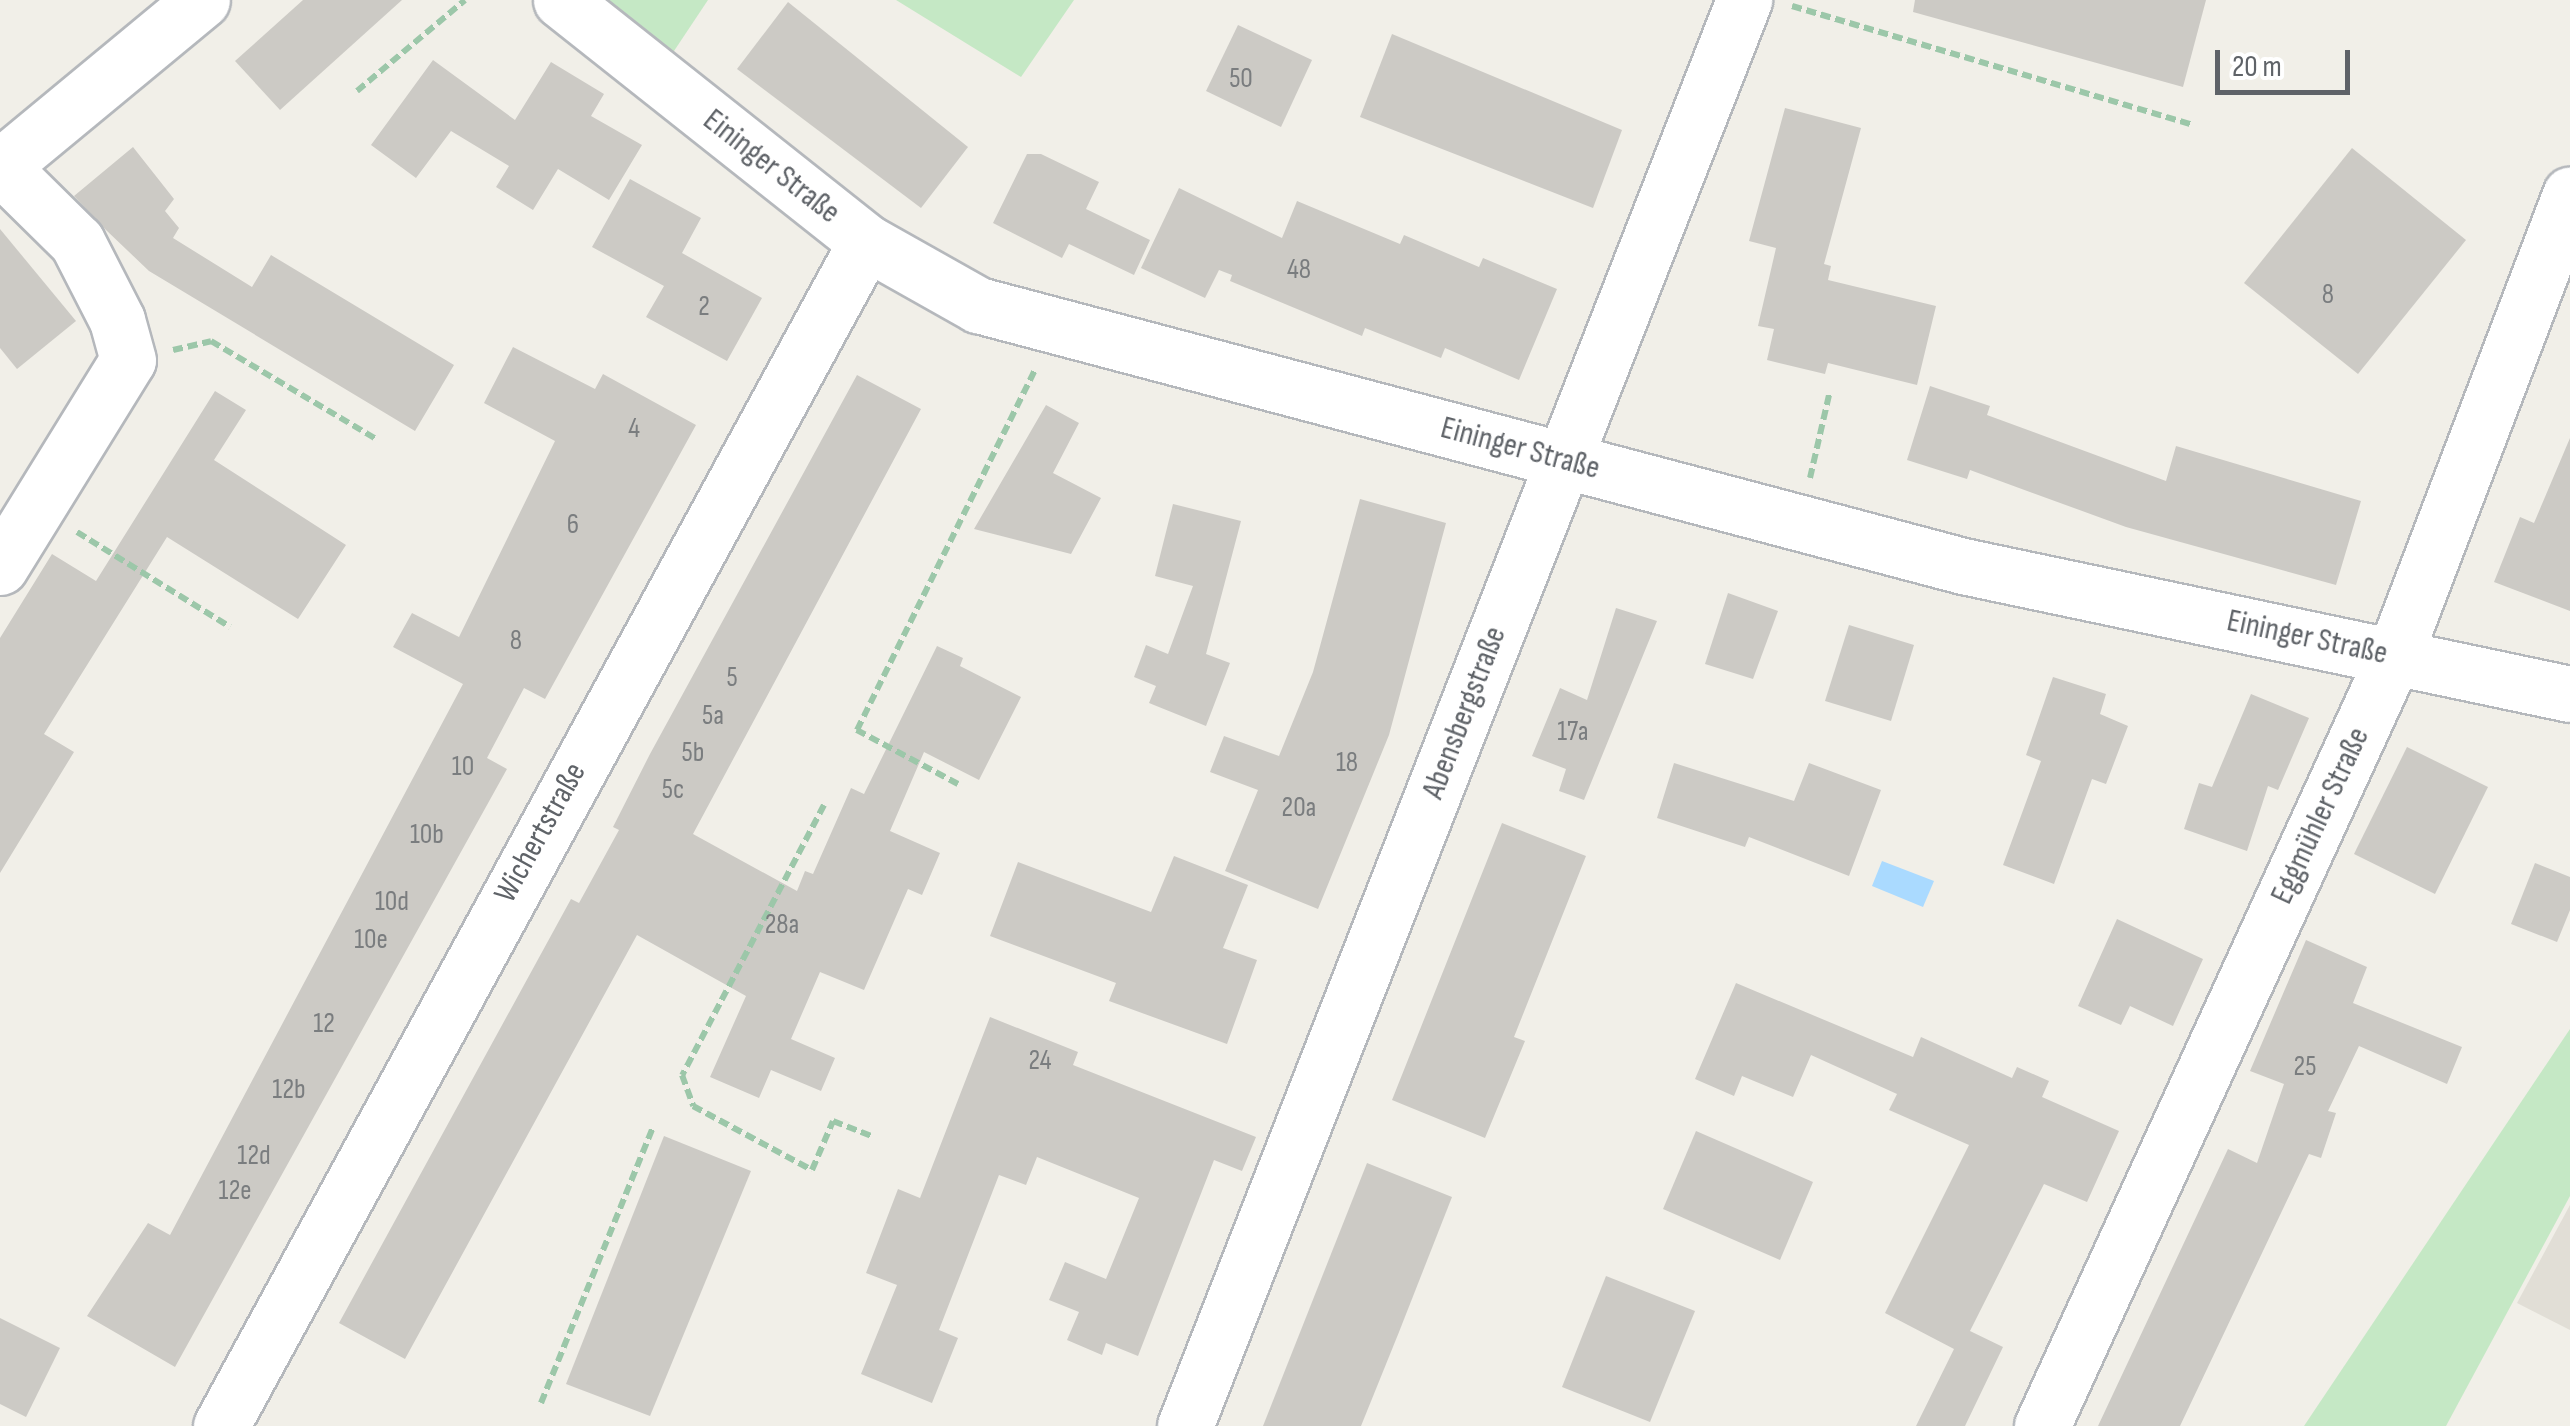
<!DOCTYPE html>
<html>
<head>
<meta charset="utf-8">
<style>
	body { margin:0 }
	#map { position:relative; width:2570px; height:1426px; overflow:hidden; background:#f1efe8; font-family:"Sofia Sans Condensed",sans-serif }
	div>[style] { position:absolute }
	[style*='--x'] { left:calc(var(--x)*1px); top:calc(var(--y)*1px); width:calc(var(--w)*1px); rotate:calc(var(--a)*1deg) }
	.education>* { inset:0; background:#e1ded6 }
	.green>* { inset:0; background:#c5e8c5 }
	.water>* { inset:0; background:#aadaff }
	.building>* { inset:0; background:#cccac5 }
	.path>* { height:6px; margin-top:-3px; transform-origin:0; background:repeating-linear-gradient(90deg,#9cc7a9 0 10px,transparent 0 15px) }
	.roads { filter:drop-shadow(2px 0 #b5b8bc) drop-shadow(-2px 0 #b5b8bc) drop-shadow(0 2px #b5b8bc) drop-shadow(0 -2px #b5b8bc) }
	.minor>* { height:55px; margin:-27.5px; padding:0 27.5px; transform-origin:27.5px; border-radius:27.5px; background:#fff }
	span { translate:-50% -50%; white-space:nowrap; text-align:center; line-height:1.15; -webkit-text-stroke:8px #fff; paint-order:stroke }
	.number-label { font-size:28px; color:#7a7d7f }
	.number-label span { -webkit-text-stroke-width:0 }
	.street-label { font-size:32px; color:#5f6368 }
	.scale { position:absolute; left:2215px; top:50px; width:135px; height:45px; box-sizing:border-box; border:5px solid #5f6368; border-top:0; padding-left:12px; font-size:30px; line-height:35px; white-space:nowrap; color:#5f6368; -webkit-text-stroke:8px #fff; paint-order:stroke }
</style>
</head>
<body>
<div id="map">
	<div class="education">
		<i style="clip-path:polygon(2570px 1205px,2570px 1330px,2517px 1303px)"></i>
	</div>
	<div class="green">
		<i style="clip-path:polygon(606px 0,708px 0,670px 57px)"></i>
		<i style="clip-path:polygon(896px 0,1074px 0,1021px 77px)"></i>
		<i style="clip-path:polygon(2570px 1029px,2570px 1196px,2446px 1426px,2304px 1426px)"></i>
	</div>
	<div class="water">
		<i style="clip-path:polygon(1882px 861px,1934px 881px,1923px 907px,1872px 886px)"></i>
	</div>
	<div class="building">
		<i style="clip-path:polygon(303px 0,402px 0,280px 110px,235px 61px)"></i>
		<i style="clip-path:polygon(1915px 0,2206px 0,2183px 87px,1913px 12px)"></i>
		<i style="clip-path:polygon(788px 2px,968px 147px,921px 208px,737px 69px)"></i>
		<i style="clip-path:polygon(1238px 25px,1312px 60px,1281px 127px,1206px 91px)"></i>
		<i style="clip-path:polygon(1392px 34px,1622px 130px,1593px 208px,1360px 117px)"></i>
		<i style="clip-path:polygon(433px 60px,515px 120px,551px 62px,604px 94px,591px 116px,642px 145px,609px 200px,558px 169px,533px 210px,496px 187px,509px 166px,451px 131px,416px 178px,371px 145px)"></i>
		<i style="clip-path:polygon(1785px 108px,1861px 128px,1824px 264px,1831px 266px,1828px 280px,1936px 306px,1917px 385px,1828px 363px,1825px 374px,1767px 360px,1774px 329px,1758px 326px,1776px 248px,1749px 241px)"></i>
		<i style="clip-path:polygon(133px 147px,174px 199px,165px 211px,179px 228px,173px 238px,252px 287px,271px 255px,454px 365px,415px 431px,149px 271px,106px 230px,74px 196px)"></i>
		<i style="clip-path:polygon(2352px 148px,2466px 240px,2358px 374px,2244px 283px)"></i>
		<i style="clip-path:polygon(1027px 154px,1041px 154px,1099px 182px,1086px 209px,1150px 240px,1134px 275px,1069px 244px,1062px 258px,993px 223px)"></i>
		<i style="clip-path:polygon(630px 179px,701px 218px,682px 253px,762px 298px,727px 361px,646px 317px,664px 286px,592px 247px)"></i>
		<i style="clip-path:polygon(1179px 188px,1282px 238px,1297px 201px,1400px 244px,1404px 235px,1479px 267px,1483px 258px,1557px 289px,1519px 380px,1445px 348px,1441px 358px,1365px 328px,1362px 336px,1230px 281px,1232px 275px,1219px 270px,1205px 298px,1141px 268px)"></i>
		<i style="clip-path:polygon(0 229px,76px 321px,17px 369px,0 348px)"></i>
		<i style="clip-path:polygon(513px 347px,595px 389px,603px 374px,696px 425px,545px 699px,524px 688px,487px 758px,507px 769px,175px 1367px,87px 1316px,148px 1223px,170px 1235px,463px 684px,393px 647px,412px 613px,459px 637px,555px 441px,484px 403px)"></i>
		<i style="clip-path:polygon(857px 375px,921px 409px,693px 834px,797px 891px,805px 871px,813px 874px,851px 788px,864px 794px,937px 646px,963px 658px,960px 666px,1021px 697px,979px 780px,924px 752px,890px 831px,940px 853px,922px 895px,908px 889px,864px 990px,820px 972px,791px 1039px,835px 1058px,821px 1091px,771px 1070px,759px 1098px,710px 1077px,746px 996px,637px 935px,405px 1359px,339px 1323px,571px 899px,579px 903px,619px 830px,613px 827px,650px 754px)"></i>
		<i style="clip-path:polygon(1930px 386px,1990px 406px,1987px 415px,2166px 481px,2176px 446px,2361px 501px,2336px 585px,2126px 527px,1970px 470px,1967px 479px,1907px 460px)"></i>
		<i style="clip-path:polygon(215px 391px,246px 410px,214px 460px,346px 545px,298px 619px,167px 537px,44px 734px,74px 752px,0 873px,0 638px,52px 554px,96px 581px)"></i>
		<i style="clip-path:polygon(1046px 405px,1079px 423px,1053px 473px,1101px 498px,1071px 554px,974px 529px)"></i>
		<i style="clip-path:polygon(2570px 438px,2570px 611px,2494px 582px,2520px 517px,2534px 523px)"></i>
		<i style="clip-path:polygon(1360px 499px,1446px 523px,1389px 735px,1318px 909px,1225px 871px,1258px 790px,1210px 772px,1224px 736px,1279px 756px,1313px 672px)"></i>
		<i style="clip-path:polygon(1173px 504px,1241px 521px,1206px 654px,1230px 663px,1206px 726px,1149px 703px,1156px 686px,1134px 677px,1146px 645px,1168px 654px,1193px 586px,1155px 576px)"></i>
		<i style="clip-path:polygon(1728px 593px,1778px 611px,1753px 679px,1705px 664px)"></i>
		<i style="clip-path:polygon(1616px 608px,1657px 621px,1584px 800px,1559px 791px,1566px 769px,1532px 756px,1560px 688px,1587px 700px)"></i>
		<i style="clip-path:polygon(1849px 625px,1914px 645px,1891px 721px,1825px 701px)"></i>
		<i style="clip-path:polygon(2053px 677px,2106px 694px,2100px 714px,2128px 726px,2106px 784px,2092px 779px,2054px 884px,2003px 865px,2041px 761px,2026px 755px)"></i>
		<i style="clip-path:polygon(2251px 694px,2309px 718px,2278px 790px,2268px 786px,2247px 851px,2184px 829px,2199px 783px,2212px 787px)"></i>
		<i style="clip-path:polygon(2407px 747px,2488px 787px,2435px 894px,2354px 854px)"></i>
		<i style="clip-path:polygon(1674px 763px,1794px 801px,1809px 763px,1881px 790px,1849px 876px,1749px 837px,1745px 847px,1657px 818px)"></i>
		<i style="clip-path:polygon(1502px 823px,1586px 856px,1514px 1037px,1525px 1041px,1485px 1138px,1392px 1100px)"></i>
		<i style="clip-path:polygon(1174px 856px,1248px 885px,1223px 948px,1257px 960px,1227px 1044px,1109px 1001px,1116px 983px,990px 936px,1018px 862px,1151px 912px)"></i>
		<i style="clip-path:polygon(2535px 863px,2570px 877px,2570px 910px,2557px 942px,2511px 924px)"></i>
		<i style="clip-path:polygon(2117px 919px,2203px 959px,2173px 1026px,2130px 1006px,2121px 1025px,2078px 1006px)"></i>
		<i style="clip-path:polygon(2306px 940px,2367px 967px,2353px 1003px,2462px 1047px,2447px 1084px,2359px 1046px,2328px 1111px,2336px 1113px,2321px 1158px,2309px 1154px,2180px 1426px,2098px 1426px,2228px 1149px,2257px 1163px,2284px 1084px,2250px 1071px)"></i>
		<i style="clip-path:polygon(1736px 983px,1913px 1057px,1921px 1037px,2012px 1078px,2017px 1067px,2049px 1081px,2042px 1097px,2119px 1131px,2087px 1202px,2044px 1184px,1970px 1331px,2003px 1347px,1965px 1426px,1916px 1426px,1954px 1349px,1885px 1313px,1969px 1145px,1889px 1110px,1897px 1094px,1811px 1055px,1793px 1097px,1742px 1076px,1734px 1096px,1695px 1079px)"></i>
		<i style="clip-path:polygon(990px 1017px,1078px 1052px,1073px 1065px,1256px 1137px,1242px 1171px,1214px 1160px,1138px 1356px,1106px 1343px,1102px 1355px,1067px 1340px,1079px 1312px,1049px 1300px,1065px 1262px,1106px 1279px,1139px 1198px,1037px 1157px,1026px 1185px,999px 1175px,939px 1330px,958px 1338px,932px 1403px,861px 1374px,897px 1285px,866px 1273px,898px 1189px,920px 1198px)"></i>
		<i style="clip-path:polygon(1696px 1131px,1813px 1182px,1780px 1260px,1663px 1209px)"></i>
		<i style="clip-path:polygon(664px 1136px,751px 1171px,650px 1416px,566px 1384px)"></i>
		<i style="clip-path:polygon(1367px 1163px,1452px 1197px,1399px 1332px,1361px 1426px,1263px 1426px)"></i>
		<i style="clip-path:polygon(1606px 1276px,1695px 1311px,1650px 1422px,1562px 1387px)"></i>
		<i style="clip-path:polygon(0 1318px,60px 1348px,26px 1417px,0 1404px)"></i>
	</div>
	<div class="path">
		<i style="--x:1792;--y:6;--w:419;--a:16.5"></i>
		<i style="--x:357;--y:91;--w:141;--a:-40.1"></i>
		<i style="--x:173;--y:350;--w:39;--a:-13"></i>
		<i style="--x:211;--y:341;--w:194;--a:30.7"></i>
		<i style="--x:1810;--y:478;--w:89;--a:-77.1"></i>
		<i style="--x:77;--y:532;--w:180;--a:31.8"></i>
		<i style="--x:958;--y:784;--w:115;--a:-151.9"></i>
		<i style="--x:857;--y:730;--w:404;--a:-63.7"></i>
		<i style="--x:824;--y:805;--w:305;--a:117.7"></i>
		<i style="--x:682;--y:1075;--w:33;--a:70"></i>
		<i style="--x:693;--y:1106;--w:135;--a:28.3"></i>
		<i style="--x:812;--y:1170;--w:53;--a:-66.8"></i>
		<i style="--x:833;--y:1121;--w:44;--a:21.3"></i>
		<i style="--x:541;--y:1403;--w:298;--a:-67.9"></i>
	</div>
	<div class="roads">
		<div class="minor">
			<i style="--x:561;--y:0;--w:389;--a:38.4"></i>
			<i style="--x:866;--y:242;--w:129;--a:29.4"></i>
			<i style="--x:978;--y:305;--w:1019;--a:14.84"></i>
			<i style="--x:1963;--y:566;--w:620;--a:11.91"></i>
			<i style="--x:0;--y:167;--w:262;--a:-39.6"></i>
			<i style="--x:0;--y:567;--w:243;--a:-58.3"></i>
			<i style="--x:128;--y:360;--w:41;--a:-105.4"></i>
			<i style="--x:117;--y:320;--w:88;--a:-117.1"></i>
			<i style="--x:77;--y:242;--w:107;--a:-135.4"></i>
			<i style="--x:221;--y:1426;--w:1348;--a:-61.42"></i>
			<i style="--x:1185;--y:1426;--w:1532;--a:-68.59"></i>
			<i style="--x:2042;--y:1426;--w:847;--a:-65.43"></i>
			<i style="--x:2394;--y:656;--w:494;--a:-69.1"></i>
		</div>
	</div>
	<div class="number-label">
		<span style="left:1241px;top:79px">50</span>
		<span style="left:1299px;top:270px">48</span>
		<span style="left:2328px;top:295px">8</span>
		<span style="left:704px;top:307px">2</span>
		<span style="left:634px;top:429px">4</span>
		<span style="left:573px;top:525px">6</span>
		<span style="left:516px;top:641px">8</span>
		<span style="left:732px;top:678px">5</span>
		<span style="left:713px;top:716px">5a</span>
		<span style="left:1573px;top:732px">17a</span>
		<span style="left:693px;top:753px">5b</span>
		<span style="left:1347px;top:763px">18</span>
		<span style="left:463px;top:767px">10</span>
		<span style="left:673px;top:790px">5c</span>
		<span style="left:1299px;top:808px">20a</span>
		<span style="left:427px;top:835px">10b</span>
		<span style="left:392px;top:902px">10d</span>
		<span style="left:782px;top:925px">28a</span>
		<span style="left:371px;top:940px">10e</span>
		<span style="left:324px;top:1024px">12</span>
		<span style="left:1040px;top:1061px">24</span>
		<span style="left:2305px;top:1067px">25</span>
		<span style="left:289px;top:1090px">12b</span>
		<span style="left:254px;top:1156px">12d</span>
		<span style="left:235px;top:1191px">12e</span>
	</div>
	<div class="street-label">
		<span style="left:771px;top:167px;rotate:38deg">Eininger Straße</span>
		<span style="left:1520px;top:449px;rotate:15deg">Eininger Straße</span>
		<span style="left:2307px;top:638px;rotate:12deg">Eininger Straße</span>
		<span style="left:1465px;top:713px;rotate:-69deg">Abensbergstraße</span>
		<span style="left:2321px;top:816px;rotate:-65deg">Eggmühler Straße</span>
		<span style="left:541px;top:833px;rotate:-61deg">Wichertstraße</span>
	</div>
	<div class="scale">20 m</div>
</div>
</body>
</html>
